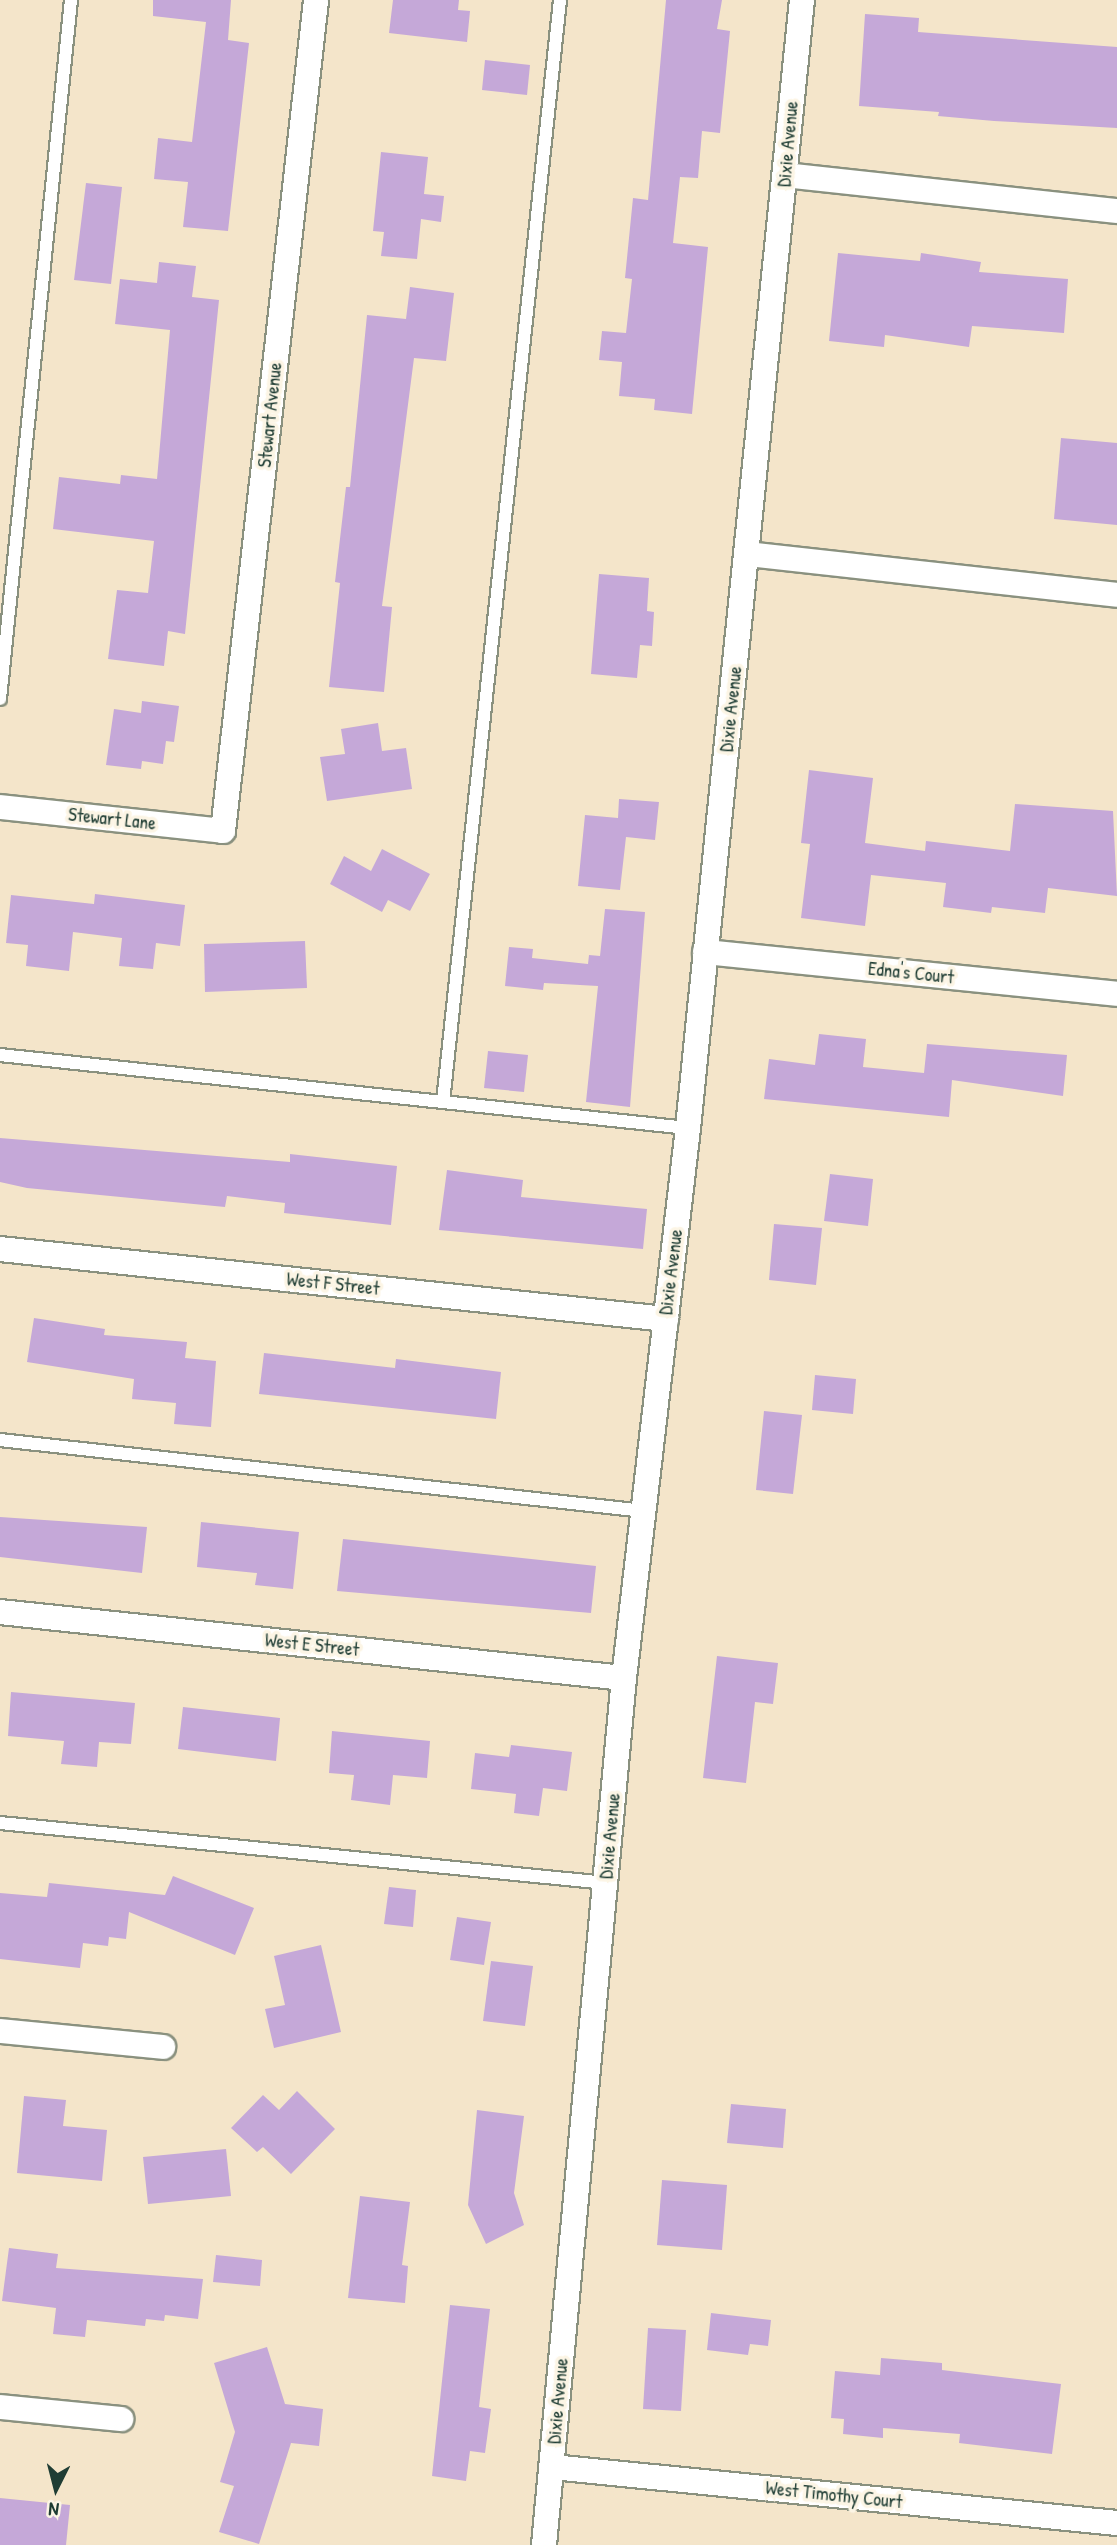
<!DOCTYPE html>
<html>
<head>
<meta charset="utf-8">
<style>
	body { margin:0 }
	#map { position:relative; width:1117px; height:2545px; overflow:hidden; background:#f4e5ca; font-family:"Patrick Hand",sans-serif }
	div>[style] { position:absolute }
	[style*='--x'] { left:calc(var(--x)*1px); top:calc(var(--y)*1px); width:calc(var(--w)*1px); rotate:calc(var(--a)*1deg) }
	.building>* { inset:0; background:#c5a8d8 }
	.roads { filter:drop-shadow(2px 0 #8a917f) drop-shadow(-2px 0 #8a917f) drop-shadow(0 2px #8a917f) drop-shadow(0 -2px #8a917f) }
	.service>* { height:12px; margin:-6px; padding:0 6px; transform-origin:6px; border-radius:6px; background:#fff }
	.minor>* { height:24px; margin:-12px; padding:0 12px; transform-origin:12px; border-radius:12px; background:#fff }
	span { translate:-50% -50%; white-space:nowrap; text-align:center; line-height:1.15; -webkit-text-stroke:7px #fcf5e5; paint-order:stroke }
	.street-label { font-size:19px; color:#1f3d34 }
	.north { position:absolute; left:21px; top:2454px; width:70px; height:70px; -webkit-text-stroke:5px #fcf5e5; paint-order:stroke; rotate:186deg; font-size:19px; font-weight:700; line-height:28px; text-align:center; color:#1f3d34 }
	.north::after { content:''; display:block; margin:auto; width:24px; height:32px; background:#1f3d34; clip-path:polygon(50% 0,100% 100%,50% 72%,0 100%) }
</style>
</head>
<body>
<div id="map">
	<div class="building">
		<i style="clip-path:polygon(153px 0,231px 0,228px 40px,249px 43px,228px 231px,183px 227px,188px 182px,154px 179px,158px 138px,192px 142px,206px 22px,153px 16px)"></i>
		<i style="clip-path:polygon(393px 0,459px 0,458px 10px,470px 11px,467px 42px,389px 33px)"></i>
		<i style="clip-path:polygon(666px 0,722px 0,717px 29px,730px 31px,720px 133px,702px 131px,698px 178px,680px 177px,673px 243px,708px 247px,692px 414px,654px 410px,655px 399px,619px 396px,622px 362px,599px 360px,602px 331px,626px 333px,632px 279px,625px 278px,633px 198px,648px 200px)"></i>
		<i style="clip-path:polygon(865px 14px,919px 18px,918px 32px,1117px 47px,1117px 128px,994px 121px,938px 116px,939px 112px,859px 106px)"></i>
		<i style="clip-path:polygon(485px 60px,530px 65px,527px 95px,482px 90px)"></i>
		<i style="clip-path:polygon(381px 152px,428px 157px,424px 194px,444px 196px,441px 222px,421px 219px,417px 259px,381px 256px,384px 232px,373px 231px)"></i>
		<i style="clip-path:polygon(86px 183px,122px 187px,111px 284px,74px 280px)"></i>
		<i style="clip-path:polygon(838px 253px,920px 261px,921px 253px,981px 262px,979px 272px,1068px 279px,1064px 333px,972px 326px,969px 347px,885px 335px,884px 347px,829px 341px)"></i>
		<i style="clip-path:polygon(159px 262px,196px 266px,192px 297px,219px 300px,185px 634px,168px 631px,164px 666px,108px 659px,117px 590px,148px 593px,154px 541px,53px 529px,59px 477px,120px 484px,121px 475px,157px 479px,170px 330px,115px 324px,120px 279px,157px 283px)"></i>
		<i style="clip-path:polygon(410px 287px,454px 293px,446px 361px,414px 358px,382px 606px,392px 607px,384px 692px,329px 687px,340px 583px,335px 582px,346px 487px,350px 487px,367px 315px,406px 319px)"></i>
		<i style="clip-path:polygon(1061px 438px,1117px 443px,1117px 525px,1054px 519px)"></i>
		<i style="clip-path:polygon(599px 574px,649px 578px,647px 611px,654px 612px,652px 646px,640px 645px,637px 678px,591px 674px)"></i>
		<i style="clip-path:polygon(142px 701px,179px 706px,174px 742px,166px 741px,163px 764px,142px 761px,141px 769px,106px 765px,114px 709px,141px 713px)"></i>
		<i style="clip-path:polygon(378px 723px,382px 751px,406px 748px,412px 789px,327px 801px,320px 757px,345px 754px,341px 729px)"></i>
		<i style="clip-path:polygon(809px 770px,873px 778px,865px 843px,925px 851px,926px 841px,1010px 851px,1015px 804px,1113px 811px,1117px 896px,1048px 888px,1045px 913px,992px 907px,991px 913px,943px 907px,946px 883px,871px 875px,865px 926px,801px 918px,810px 844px,801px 843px)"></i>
		<i style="clip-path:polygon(619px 799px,659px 802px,655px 840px,626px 837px,620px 890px,578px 886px,585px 815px,618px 818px)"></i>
		<i style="clip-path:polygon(382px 849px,430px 874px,410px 911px,388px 900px,382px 912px,330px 884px,344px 856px,371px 871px)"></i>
		<i style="clip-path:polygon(95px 894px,185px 905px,180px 946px,156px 943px,153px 969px,119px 966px,122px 938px,73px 932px,69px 971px,26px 966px,28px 945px,6px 943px,11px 895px,94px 904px)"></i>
		<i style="clip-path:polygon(605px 909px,645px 912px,630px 1107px,586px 1102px,598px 986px,544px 983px,543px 990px,505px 986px,509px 947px,533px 949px,532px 958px,588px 964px,589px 955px,600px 956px)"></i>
		<i style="clip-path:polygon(305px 941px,307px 988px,205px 992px,204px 944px)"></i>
		<i style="clip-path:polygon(819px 1034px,866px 1039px,863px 1067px,924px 1073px,927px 1044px,1067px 1055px,1063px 1096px,952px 1080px,949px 1117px,764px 1099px,769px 1059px,815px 1065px)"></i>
		<i style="clip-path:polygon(488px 1051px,528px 1055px,524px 1092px,484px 1088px)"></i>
		<i style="clip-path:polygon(0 1138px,290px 1162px,290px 1154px,397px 1166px,391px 1225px,284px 1213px,285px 1203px,227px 1196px,225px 1207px,27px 1188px,0 1182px)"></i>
		<i style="clip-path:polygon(447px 1170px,523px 1180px,521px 1197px,647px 1209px,643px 1249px,439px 1230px)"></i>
		<i style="clip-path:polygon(830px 1174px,873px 1179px,868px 1226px,824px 1221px)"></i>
		<i style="clip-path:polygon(774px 1224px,822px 1228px,816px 1285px,769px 1280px)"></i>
		<i style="clip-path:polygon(34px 1318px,105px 1329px,104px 1335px,187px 1342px,185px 1358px,216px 1361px,211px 1427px,174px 1424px,176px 1403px,132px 1399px,134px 1379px,27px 1362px)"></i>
		<i style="clip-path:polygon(264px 1353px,395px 1368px,396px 1359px,501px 1372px,496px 1419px,259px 1394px)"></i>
		<i style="clip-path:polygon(815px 1375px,856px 1379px,853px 1414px,812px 1410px)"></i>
		<i style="clip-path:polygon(764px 1411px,802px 1415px,793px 1494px,756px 1490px)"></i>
		<i style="clip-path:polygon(0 1517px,147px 1527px,142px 1573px,0 1557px)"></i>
		<i style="clip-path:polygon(201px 1522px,299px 1532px,293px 1589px,255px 1585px,257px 1573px,197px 1567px)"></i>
		<i style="clip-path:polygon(343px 1539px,596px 1566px,591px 1613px,337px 1591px)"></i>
		<i style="clip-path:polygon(717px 1656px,778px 1663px,773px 1704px,755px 1702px,746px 1783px,703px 1778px)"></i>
		<i style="clip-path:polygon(11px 1692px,135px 1703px,131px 1744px,99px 1742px,97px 1767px,61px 1764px,64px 1741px,8px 1736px)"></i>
		<i style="clip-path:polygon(183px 1707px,280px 1718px,276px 1761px,178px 1749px)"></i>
		<i style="clip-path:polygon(332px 1731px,430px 1741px,427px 1778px,393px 1775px,390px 1805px,351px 1800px,354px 1775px,329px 1773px)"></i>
		<i style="clip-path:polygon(511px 1745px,572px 1752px,567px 1791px,543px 1788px,539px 1816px,514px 1813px,516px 1794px,471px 1789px,475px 1753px,509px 1757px)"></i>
		<i style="clip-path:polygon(173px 1876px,254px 1908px,235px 1955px,129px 1912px,126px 1939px,109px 1937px,108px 1946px,83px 1943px,80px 1968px,0 1959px,0 1893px,47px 1897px,49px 1883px,165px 1895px)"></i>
		<i style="clip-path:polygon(389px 1887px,416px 1890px,413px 1927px,384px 1924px)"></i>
		<i style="clip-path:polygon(457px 1917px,491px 1922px,484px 1965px,450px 1960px)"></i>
		<i style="clip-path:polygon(321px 1945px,341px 2032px,274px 2048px,265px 2009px,285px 2005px,274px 1956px)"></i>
		<i style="clip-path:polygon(491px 1961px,533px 1966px,525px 2026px,483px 2021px)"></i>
		<i style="clip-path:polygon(297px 2091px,335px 2129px,291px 2174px,263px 2147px,257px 2152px,231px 2128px,263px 2095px,279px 2110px)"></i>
		<i style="clip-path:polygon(24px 2096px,66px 2100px,63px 2126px,107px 2130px,102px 2181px,17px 2173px)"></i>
		<i style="clip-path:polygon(731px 2104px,786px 2109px,783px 2148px,727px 2143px)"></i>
		<i style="clip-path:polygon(477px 2110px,524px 2116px,514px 2193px,524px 2225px,486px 2244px,468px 2205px)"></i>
		<i style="clip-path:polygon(226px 2149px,231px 2196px,148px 2204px,143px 2157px)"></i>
		<i style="clip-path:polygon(662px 2180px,727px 2185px,722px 2250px,657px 2245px)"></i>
		<i style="clip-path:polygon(360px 2196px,410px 2202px,402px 2265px,408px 2266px,405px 2303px,348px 2298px)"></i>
		<i style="clip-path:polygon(9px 2248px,58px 2254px,56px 2268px,203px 2279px,198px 2319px,165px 2315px,164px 2321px,146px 2319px,145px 2326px,87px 2320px,85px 2337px,53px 2334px,56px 2308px,2px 2301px)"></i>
		<i style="clip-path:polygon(216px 2255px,262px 2260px,260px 2286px,213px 2282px)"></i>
		<i style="clip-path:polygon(450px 2305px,490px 2309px,479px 2407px,491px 2409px,485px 2453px,470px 2451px,466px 2481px,432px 2476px)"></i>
		<i style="clip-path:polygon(711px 2313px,771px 2320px,768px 2346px,750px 2344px,748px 2355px,707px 2350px)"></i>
		<i style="clip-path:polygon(648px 2328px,686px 2330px,681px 2411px,643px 2409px)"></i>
		<i style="clip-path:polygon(267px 2347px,285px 2404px,323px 2409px,319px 2446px,291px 2443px,259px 2544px,219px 2532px,234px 2486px,220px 2482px,235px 2432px,214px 2363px)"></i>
		<i style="clip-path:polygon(881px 2358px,942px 2363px,942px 2370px,1061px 2384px,1052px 2454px,959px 2443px,960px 2434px,883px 2428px,883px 2438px,843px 2434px,844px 2419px,831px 2418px,835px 2371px,880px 2375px)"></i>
		<i style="clip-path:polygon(0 2498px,70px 2505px,66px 2545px,0 2545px)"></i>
	</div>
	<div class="roads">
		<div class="service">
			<i style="--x:0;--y:699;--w:703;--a:-84.2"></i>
			<i style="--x:0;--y:1055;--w:692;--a:6.06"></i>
			<i style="--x:443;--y:1102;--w:1108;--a:-83.94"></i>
			<i style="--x:0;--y:1440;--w:648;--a:6.29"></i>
			<i style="--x:0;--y:1823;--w:609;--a:5.65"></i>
		</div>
		<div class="minor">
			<i style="--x:785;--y:175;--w:334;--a:6.2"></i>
			<i style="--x:747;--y:554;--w:372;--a:6.3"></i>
			<i style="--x:0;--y:807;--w:224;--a:6.1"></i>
			<i style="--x:223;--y:831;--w:836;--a:-83.61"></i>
			<i style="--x:705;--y:952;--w:414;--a:5.8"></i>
			<i style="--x:0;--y:1249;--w:670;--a:6"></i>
			<i style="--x:0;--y:1612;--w:627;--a:6.04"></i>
			<i style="--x:0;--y:2031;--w:164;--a:5.6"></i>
			<i style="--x:0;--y:2407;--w:122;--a:5.7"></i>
			<i style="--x:552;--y:2467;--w:568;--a:5.66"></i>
			<i style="--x:544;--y:2545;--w:871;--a:-84.73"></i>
			<i style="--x:624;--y:1678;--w:554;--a:-83.36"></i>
			<i style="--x:688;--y:1128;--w:1134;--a:-84.23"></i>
		</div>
	</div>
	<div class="street-label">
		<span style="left:788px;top:144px;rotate:-85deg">Dixie Avenue</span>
		<span style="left:270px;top:415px;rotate:-84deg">Stewart Avenue</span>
		<span style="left:731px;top:709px;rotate:-84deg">Dixie Avenue</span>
		<span style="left:112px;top:819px;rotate:6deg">Stewart Lane</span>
		<span style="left:911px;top:973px;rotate:6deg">Edna's Court</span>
		<span style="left:671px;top:1272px;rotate:-83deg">Dixie Avenue</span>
		<span style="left:333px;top:1284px;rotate:6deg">West F Street</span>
		<span style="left:312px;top:1645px;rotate:6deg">West E Street</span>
		<span style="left:610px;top:1836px;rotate:-85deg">Dixie Avenue</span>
		<span style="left:558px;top:2401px;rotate:-85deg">Dixie Avenue</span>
		<span style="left:834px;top:2495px;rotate:6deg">West Timothy Court</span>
	</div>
	<div class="north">N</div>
</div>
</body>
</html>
